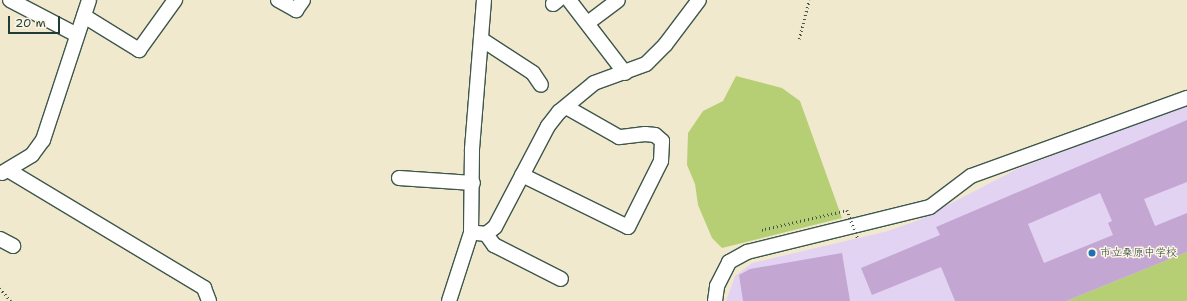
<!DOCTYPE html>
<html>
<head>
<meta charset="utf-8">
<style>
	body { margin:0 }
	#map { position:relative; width:1187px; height:301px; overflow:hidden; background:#f1e9cd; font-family:"Shantell Sans","Klee One",sans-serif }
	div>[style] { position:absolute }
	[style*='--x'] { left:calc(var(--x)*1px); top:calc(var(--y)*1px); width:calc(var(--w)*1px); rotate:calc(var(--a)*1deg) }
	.built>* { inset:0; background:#e3d3f3 }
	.green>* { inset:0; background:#b7cf74 }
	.building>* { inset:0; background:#c3a6d2 }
	.path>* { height:2.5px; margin-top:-1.25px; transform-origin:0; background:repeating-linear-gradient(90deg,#3e574b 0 1px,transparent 0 4px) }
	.roads { filter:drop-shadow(1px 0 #3e574b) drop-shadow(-1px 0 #3e574b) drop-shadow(0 1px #3e574b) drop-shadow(0 -1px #3e574b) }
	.minor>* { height:14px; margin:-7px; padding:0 7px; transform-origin:7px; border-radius:7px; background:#fff }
	.path-bridge>* { height:2.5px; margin-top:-1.25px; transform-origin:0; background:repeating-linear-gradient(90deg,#3e574b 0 1px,transparent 0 4px) }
	.dots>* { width:11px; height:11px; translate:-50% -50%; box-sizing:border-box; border:2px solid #fcf5e5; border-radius:50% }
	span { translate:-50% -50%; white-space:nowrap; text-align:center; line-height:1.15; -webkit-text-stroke:3px #fcf5e5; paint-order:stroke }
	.poi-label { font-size:11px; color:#1f3d34 }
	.left { translate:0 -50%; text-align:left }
	.scale { position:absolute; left:8px; top:16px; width:52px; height:18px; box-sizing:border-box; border:2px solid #1f3d34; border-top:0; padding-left:5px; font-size:12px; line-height:14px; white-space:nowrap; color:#1f3d34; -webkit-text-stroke:3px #fcf5e5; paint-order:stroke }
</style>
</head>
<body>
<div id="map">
	<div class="built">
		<i style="clip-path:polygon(1187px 104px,1187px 301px,726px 301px,735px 276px,752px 263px,888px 231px,919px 220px,1015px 170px)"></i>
	</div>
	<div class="green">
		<i style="clip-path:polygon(736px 76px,782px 88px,800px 101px,842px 218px,722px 248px,712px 238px,698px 205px,695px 184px,687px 165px,688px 133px,703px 111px,723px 101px)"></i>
		<i style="clip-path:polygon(1187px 252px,1187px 301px,1066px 301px)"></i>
	</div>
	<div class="building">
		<i style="clip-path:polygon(evenodd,1187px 120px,1187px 182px,1144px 199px,1155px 226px,1187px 213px,1187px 252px,1066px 301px,955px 301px,941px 267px,872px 295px,861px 268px,940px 235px,936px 227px,1187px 120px,1100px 193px,1112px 221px,1108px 223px,1113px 235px,1044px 263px,1028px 224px,1100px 193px)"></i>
		<i style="clip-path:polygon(842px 253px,850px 301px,743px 301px,739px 275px,750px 269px)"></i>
	</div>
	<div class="path">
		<i style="--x:799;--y:39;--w:40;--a:-75.6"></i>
		<i style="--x:762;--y:230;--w:3;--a:-18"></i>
		<i style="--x:0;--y:288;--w:17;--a:50"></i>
	</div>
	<div class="roads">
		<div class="minor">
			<i style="--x:10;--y:0;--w:73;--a:27.6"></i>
			<i style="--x:278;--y:0;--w:21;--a:29"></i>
			<i style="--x:296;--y:10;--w:12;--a:-55"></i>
			<i style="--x:569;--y:0;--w:92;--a:52.5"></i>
			<i style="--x:553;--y:4;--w:6;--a:-39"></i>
			<i style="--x:84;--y:16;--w:65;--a:31.7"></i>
			<i style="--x:139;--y:50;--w:62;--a:-54.2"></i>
			<i style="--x:589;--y:22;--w:36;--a:-37"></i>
			<i style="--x:481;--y:39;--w:62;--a:33.2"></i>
			<i style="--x:533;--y:73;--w:14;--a:56"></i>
			<i style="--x:8;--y:170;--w:229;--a:31"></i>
			<i style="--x:204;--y:288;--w:14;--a:69"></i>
			<i style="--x:2;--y:173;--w:35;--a:-31"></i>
			<i style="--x:32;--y:155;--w:19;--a:-54"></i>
			<i style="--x:43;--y:140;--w:147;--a:-71.8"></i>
			<i style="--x:522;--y:175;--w:118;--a:26.1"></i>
			<i style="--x:628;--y:227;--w:74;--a:-63.4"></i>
			<i style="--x:661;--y:161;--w:20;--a:-87"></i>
			<i style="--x:662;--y:141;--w:9;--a:-139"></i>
			<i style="--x:655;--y:135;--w:10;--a:-174"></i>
			<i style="--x:645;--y:134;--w:26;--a:173"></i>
			<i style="--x:619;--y:137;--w:61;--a:-150.5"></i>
			<i style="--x:399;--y:178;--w:74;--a:3.9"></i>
			<i style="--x:477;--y:233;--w:9;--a:6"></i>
			<i style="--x:486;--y:234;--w:14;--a:54"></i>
			<i style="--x:494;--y:245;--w:75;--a:26.9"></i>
			<i style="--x:486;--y:234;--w:11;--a:-38"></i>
			<i style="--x:495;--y:227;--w:114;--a:-62.3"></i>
			<i style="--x:548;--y:126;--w:18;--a:-52"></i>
			<i style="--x:559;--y:112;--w:45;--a:-39.6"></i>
			<i style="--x:594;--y:83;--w:55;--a:-20.1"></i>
			<i style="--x:646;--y:64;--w:27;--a:-45"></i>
			<i style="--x:665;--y:45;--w:56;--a:-52.9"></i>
			<i style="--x:0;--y:239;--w:15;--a:28"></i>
			<i style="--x:449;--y:301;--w:71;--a:-72.1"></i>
			<i style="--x:471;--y:233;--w:84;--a:-89.3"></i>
			<i style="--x:472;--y:149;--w:149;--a:-85.4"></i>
			<i style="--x:715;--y:301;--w:15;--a:-82"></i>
			<i style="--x:717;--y:286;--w:27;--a:-63"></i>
			<i style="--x:729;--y:262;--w:21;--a:-29"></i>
			<i style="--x:747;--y:252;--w:188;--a:-13.8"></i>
			<i style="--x:930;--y:207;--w:51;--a:-37.1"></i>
			<i style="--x:971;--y:176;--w:230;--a:-19.9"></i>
		</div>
	</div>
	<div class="path-bridge">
		<i style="--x:765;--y:229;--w:84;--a:-13"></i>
		<i style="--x:847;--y:210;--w:31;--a:69"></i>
	</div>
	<div class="dots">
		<i style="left:1092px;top:253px;background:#1f6fb2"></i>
	</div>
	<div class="poi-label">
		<span class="left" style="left:1100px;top:253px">市立桑原中学校</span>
	</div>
	<div class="scale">20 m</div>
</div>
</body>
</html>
